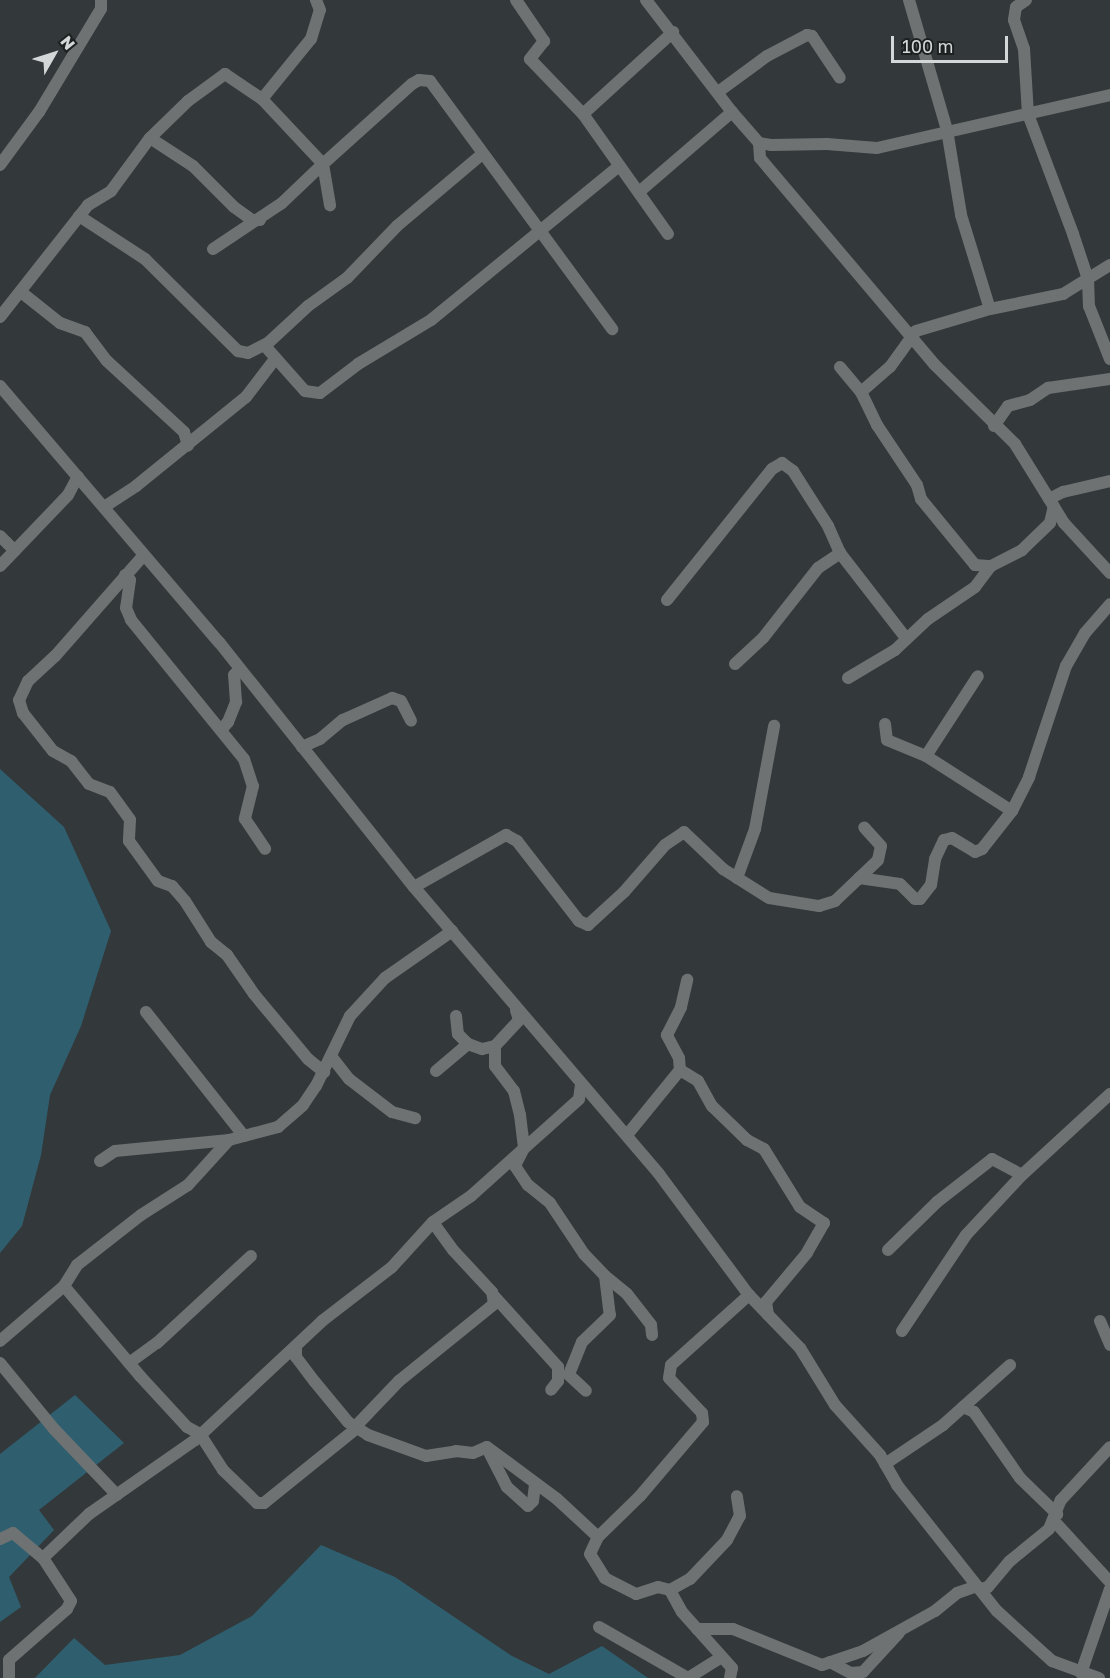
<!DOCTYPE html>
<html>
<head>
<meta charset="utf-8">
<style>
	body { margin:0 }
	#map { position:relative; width:1110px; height:1678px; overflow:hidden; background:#33393b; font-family:"Golos Text",sans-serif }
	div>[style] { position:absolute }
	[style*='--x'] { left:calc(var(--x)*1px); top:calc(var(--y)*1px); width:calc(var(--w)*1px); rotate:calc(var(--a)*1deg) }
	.green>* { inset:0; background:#2f5f6f }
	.minor>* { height:12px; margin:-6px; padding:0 6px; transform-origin:6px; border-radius:6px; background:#6f7273 }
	span { translate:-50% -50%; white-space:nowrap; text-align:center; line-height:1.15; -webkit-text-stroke:6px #1d2021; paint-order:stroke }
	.north { position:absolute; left:24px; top:24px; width:60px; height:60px; -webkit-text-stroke:4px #1d2021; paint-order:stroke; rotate:51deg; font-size:16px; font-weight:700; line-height:24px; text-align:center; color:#d3d7d8 }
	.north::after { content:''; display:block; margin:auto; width:21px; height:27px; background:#d3d7d8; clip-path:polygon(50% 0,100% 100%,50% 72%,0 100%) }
	.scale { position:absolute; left:891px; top:36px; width:117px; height:27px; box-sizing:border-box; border:3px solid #d3d7d8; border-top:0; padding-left:8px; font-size:18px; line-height:21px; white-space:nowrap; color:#d3d7d8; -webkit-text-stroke:4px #1d2021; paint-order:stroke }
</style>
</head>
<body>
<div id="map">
	<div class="green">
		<i style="clip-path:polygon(0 769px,64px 827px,111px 931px,81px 1026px,50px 1095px,41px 1155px,22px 1226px,0 1253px)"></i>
		<i style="clip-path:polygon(75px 1395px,124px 1443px,39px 1510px,54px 1530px,9px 1577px,21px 1607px,0 1622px,0 1454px)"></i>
		<i style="clip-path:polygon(321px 1545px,395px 1577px,512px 1656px,549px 1674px,602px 1646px,648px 1678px,35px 1678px,74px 1638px,105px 1665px,180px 1655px,252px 1616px)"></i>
	</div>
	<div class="minor">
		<i style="--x:516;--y:0;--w:50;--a:55.7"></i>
		<i style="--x:544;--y:41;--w:23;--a:128"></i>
		<i style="--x:530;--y:59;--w:76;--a:46.1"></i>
		<i style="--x:583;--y:114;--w:147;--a:54.7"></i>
		<i style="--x:646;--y:0;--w:141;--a:52.5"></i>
		<i style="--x:732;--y:112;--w:41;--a:48.9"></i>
		<i style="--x:759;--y:143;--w:12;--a:9"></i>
		<i style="--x:771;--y:145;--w:56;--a:-1"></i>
		<i style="--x:827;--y:144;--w:50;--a:4.6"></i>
		<i style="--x:877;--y:148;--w:239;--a:-12.8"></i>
		<i style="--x:909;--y:0;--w:135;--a:73.7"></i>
		<i style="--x:947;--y:130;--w:86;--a:80.6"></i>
		<i style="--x:961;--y:215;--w:98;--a:72.9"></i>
		<i style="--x:1026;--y:0;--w:12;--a:145"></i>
		<i style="--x:1016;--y:7;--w:13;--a:99"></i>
		<i style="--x:1014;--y:20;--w:31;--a:71"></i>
		<i style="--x:1024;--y:49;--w:65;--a:86.5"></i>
		<i style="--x:1028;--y:114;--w:128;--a:69.4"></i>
		<i style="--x:1073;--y:234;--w:47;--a:71.6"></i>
		<i style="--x:1088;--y:279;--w:27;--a:88"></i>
		<i style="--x:1089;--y:306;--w:57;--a:68.4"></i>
		<i style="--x:718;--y:92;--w:61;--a:-36.3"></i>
		<i style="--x:767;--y:56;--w:45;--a:-27.7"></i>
		<i style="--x:807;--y:35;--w:5;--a:11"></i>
		<i style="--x:812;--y:36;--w:50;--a:56.3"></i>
		<i style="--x:262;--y:99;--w:77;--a:-50.8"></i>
		<i style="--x:311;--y:39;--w:30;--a:-73"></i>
		<i style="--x:320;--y:10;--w:11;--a:-112"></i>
		<i style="--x:583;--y:114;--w:122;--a:-42.3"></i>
		<i style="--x:150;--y:138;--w:51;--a:33.1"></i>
		<i style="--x:193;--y:166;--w:58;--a:45"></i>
		<i style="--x:234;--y:207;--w:22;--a:36"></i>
		<i style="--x:252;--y:220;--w:8;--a:0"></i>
		<i style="--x:759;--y:143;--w:15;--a:86"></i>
		<i style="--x:760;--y:158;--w:270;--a:49.8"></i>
		<i style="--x:934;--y:364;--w:114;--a:44.6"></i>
		<i style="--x:1015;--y:444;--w:93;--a:58.2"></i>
		<i style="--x:1064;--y:523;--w:68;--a:47.4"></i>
		<i style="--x:323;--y:164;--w:42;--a:80.3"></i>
		<i style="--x:0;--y:165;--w:66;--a:-53.7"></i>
		<i style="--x:39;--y:112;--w:120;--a:-59"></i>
		<i style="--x:101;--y:9;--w:9;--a:-90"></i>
		<i style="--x:639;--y:192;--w:123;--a:-40.7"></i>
		<i style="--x:79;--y:216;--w:79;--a:33.1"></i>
		<i style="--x:145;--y:259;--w:131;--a:44.7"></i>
		<i style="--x:238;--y:351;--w:10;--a:11"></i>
		<i style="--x:248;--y:353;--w:22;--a:-27"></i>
		<i style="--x:268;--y:343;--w:54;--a:-42.8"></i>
		<i style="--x:308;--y:306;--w:48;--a:-35.7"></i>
		<i style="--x:347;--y:278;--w:72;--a:-46.1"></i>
		<i style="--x:397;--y:226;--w:110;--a:-40.2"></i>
		<i style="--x:213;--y:249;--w:83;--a:-33.7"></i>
		<i style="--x:282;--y:203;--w:57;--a:-43.6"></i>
		<i style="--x:21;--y:292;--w:50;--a:38.5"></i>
		<i style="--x:60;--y:323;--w:27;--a:20"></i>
		<i style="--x:85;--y:332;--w:36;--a:53"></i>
		<i style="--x:107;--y:361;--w:105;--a:42.7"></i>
		<i style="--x:184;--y:432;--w:14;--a:73"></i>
		<i style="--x:0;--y:317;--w:142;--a:-51.8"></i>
		<i style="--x:88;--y:205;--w:27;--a:-31"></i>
		<i style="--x:111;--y:191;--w:66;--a:-53.7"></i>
		<i style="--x:150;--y:138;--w:53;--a:-44.2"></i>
		<i style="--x:188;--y:101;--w:46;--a:-36.1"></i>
		<i style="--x:225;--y:74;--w:45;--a:34"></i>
		<i style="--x:262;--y:99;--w:89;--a:46.8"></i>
		<i style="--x:323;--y:164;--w:120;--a:-42"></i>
		<i style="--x:412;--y:84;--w:8;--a:-30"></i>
		<i style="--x:419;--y:80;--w:11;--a:5"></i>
		<i style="--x:430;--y:81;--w:308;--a:53.7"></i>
		<i style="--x:265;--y:346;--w:60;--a:48.4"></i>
		<i style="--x:305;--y:391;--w:15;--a:8"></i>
		<i style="--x:320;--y:393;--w:48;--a:-37.3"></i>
		<i style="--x:358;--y:364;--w:85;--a:-31.1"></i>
		<i style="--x:431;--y:320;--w:242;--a:-39.3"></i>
		<i style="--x:840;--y:367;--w:33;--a:50"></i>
		<i style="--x:861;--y:392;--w:37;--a:64"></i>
		<i style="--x:877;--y:425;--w:72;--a:56.3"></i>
		<i style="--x:917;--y:485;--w:15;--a:74"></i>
		<i style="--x:921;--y:499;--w:85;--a:50.7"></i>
		<i style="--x:975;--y:565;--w:16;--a:4"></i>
		<i style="--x:991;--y:566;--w:35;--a:-27"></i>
		<i style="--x:1022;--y:550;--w:39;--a:-44"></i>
		<i style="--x:1050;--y:523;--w:17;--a:-77"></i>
		<i style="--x:0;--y:386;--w:337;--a:49.5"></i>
		<i style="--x:219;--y:642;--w:313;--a:51.5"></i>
		<i style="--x:414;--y:887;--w:377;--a:49.5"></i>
		<i style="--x:659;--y:1174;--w:151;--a:53.4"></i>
		<i style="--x:749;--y:1295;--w:74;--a:46.1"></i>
		<i style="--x:800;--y:1348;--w:67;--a:58.4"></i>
		<i style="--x:835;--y:1405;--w:67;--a:48"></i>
		<i style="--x:880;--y:1455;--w:34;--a:60"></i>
		<i style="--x:897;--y:1485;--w:161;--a:51.6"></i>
		<i style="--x:997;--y:1611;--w:74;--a:42.3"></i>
		<i style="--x:1052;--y:1661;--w:50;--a:19.9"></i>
		<i style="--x:861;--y:392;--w:38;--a:-41"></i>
		<i style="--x:890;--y:367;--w:44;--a:-54.2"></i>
		<i style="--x:916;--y:331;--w:77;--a:-16.6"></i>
		<i style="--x:990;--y:309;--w:75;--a:-11.6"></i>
		<i style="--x:1063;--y:294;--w:55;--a:-31.7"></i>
		<i style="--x:994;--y:426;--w:24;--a:-55"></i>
		<i style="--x:1008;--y:406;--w:23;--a:-15"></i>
		<i style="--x:1030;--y:400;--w:22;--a:-34"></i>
		<i style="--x:1048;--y:388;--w:63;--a:-8.3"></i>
		<i style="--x:1049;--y:499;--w:16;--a:-27"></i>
		<i style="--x:1063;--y:492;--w:48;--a:-13.2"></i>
		<i style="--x:104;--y:507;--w:38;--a:-33"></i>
		<i style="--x:136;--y:486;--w:141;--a:-39"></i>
		<i style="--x:246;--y:397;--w:48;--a:-52.7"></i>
		<i style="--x:0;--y:536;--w:21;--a:45"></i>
		<i style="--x:143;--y:556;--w:133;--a:131.3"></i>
		<i style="--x:55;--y:656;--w:37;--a:137"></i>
		<i style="--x:28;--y:681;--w:21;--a:115"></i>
		<i style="--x:19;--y:700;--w:14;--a:73"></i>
		<i style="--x:23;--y:713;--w:48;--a:51.7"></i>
		<i style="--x:53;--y:751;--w:21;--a:29"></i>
		<i style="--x:71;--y:761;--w:29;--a:52"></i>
		<i style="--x:89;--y:784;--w:22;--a:21"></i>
		<i style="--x:110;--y:792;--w:34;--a:54"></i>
		<i style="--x:130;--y:820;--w:21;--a:93"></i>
		<i style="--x:129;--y:841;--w:49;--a:54.1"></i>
		<i style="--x:158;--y:881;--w:15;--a:20"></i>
		<i style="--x:172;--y:886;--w:20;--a:49"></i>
		<i style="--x:185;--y:901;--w:49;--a:57.6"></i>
		<i style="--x:211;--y:942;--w:21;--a:39"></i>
		<i style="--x:227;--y:955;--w:47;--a:55.3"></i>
		<i style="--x:254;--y:994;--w:85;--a:50.3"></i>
		<i style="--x:308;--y:1059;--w:21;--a:39"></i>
		<i style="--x:0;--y:566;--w:98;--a:-46.2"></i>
		<i style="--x:68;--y:495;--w:21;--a:-62"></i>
		<i style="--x:125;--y:575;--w:7;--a:45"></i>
		<i style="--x:130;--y:580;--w:28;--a:98"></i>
		<i style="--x:126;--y:608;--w:13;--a:67"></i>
		<i style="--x:131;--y:620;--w:179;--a:50.9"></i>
		<i style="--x:244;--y:759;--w:28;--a:72"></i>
		<i style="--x:253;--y:786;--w:34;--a:104"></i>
		<i style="--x:245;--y:819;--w:36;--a:56"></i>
		<i style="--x:667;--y:600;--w:168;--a:-51.3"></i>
		<i style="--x:772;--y:469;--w:12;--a:-31"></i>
		<i style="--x:782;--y:463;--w:14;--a:36"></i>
		<i style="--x:793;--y:471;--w:65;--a:57.5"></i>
		<i style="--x:828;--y:526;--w:30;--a:66"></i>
		<i style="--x:840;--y:553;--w:108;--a:52.2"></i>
		<i style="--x:735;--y:664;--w:38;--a:-43"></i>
		<i style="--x:763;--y:638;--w:89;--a:-51.8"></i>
		<i style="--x:818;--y:568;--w:27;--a:-34"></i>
		<i style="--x:848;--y:678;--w:55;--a:-30.8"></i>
		<i style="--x:895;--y:650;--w:45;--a:-43.2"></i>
		<i style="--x:928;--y:619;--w:57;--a:-34.2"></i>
		<i style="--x:975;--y:587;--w:26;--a:-53"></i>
		<i style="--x:885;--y:724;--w:16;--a:83"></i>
		<i style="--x:887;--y:740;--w:42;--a:22.3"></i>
		<i style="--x:926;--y:756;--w:102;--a:32.6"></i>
		<i style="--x:1012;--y:811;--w:38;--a:-63"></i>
		<i style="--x:1029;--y:777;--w:117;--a:-71.6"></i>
		<i style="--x:1066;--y:666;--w:38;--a:-60"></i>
		<i style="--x:1085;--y:633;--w:38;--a:-49"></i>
		<i style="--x:221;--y:730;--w:11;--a:-49"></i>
		<i style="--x:228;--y:722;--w:22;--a:-68"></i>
		<i style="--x:236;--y:702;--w:27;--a:-94"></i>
		<i style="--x:234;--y:675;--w:7;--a:-45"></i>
		<i style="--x:302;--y:747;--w:20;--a:-24"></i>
		<i style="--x:320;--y:739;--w:30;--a:-40"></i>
		<i style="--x:343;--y:720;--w:54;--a:-24.2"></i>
		<i style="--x:392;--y:698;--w:9;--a:18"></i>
		<i style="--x:401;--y:701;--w:22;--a:63"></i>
		<i style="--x:926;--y:756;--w:95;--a:-57"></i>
		<i style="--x:737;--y:878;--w:52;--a:-69.8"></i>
		<i style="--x:755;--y:829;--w:105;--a:-79.5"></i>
		<i style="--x:859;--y:878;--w:41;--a:8.3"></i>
		<i style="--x:900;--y:884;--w:21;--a:45"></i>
		<i style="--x:915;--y:899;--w:5;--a:0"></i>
		<i style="--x:920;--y:899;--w:18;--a:-52"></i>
		<i style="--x:931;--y:885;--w:26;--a:-81"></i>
		<i style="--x:935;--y:859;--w:21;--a:-65"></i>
		<i style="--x:944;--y:840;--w:8;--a:-14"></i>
		<i style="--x:952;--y:838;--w:27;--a:31"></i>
		<i style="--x:975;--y:852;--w:8;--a:-23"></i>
		<i style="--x:982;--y:849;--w:48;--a:-51.7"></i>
		<i style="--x:414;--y:887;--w:106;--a:-29.5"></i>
		<i style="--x:506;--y:835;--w:13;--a:29"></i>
		<i style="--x:517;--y:841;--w:101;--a:52.2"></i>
		<i style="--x:579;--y:921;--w:10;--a:24"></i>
		<i style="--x:588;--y:925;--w:49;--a:-42.5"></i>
		<i style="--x:624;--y:892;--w:62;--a:-48.9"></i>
		<i style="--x:665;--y:845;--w:23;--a:-34"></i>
		<i style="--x:684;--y:832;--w:54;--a:43.5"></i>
		<i style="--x:723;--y:869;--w:54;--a:32.2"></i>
		<i style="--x:769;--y:898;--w:51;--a:9.1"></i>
		<i style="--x:819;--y:906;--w:17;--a:-17"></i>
		<i style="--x:835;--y:901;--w:59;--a:-43.6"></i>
		<i style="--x:878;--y:860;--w:14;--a:-78"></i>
		<i style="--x:881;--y:846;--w:25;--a:-132"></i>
		<i style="--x:146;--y:1012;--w:158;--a:51.7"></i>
		<i style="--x:456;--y:1016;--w:18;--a:84"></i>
		<i style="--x:458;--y:1034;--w:14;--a:45"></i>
		<i style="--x:495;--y:1046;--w:20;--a:90"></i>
		<i style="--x:495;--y:1066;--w:31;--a:53"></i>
		<i style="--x:514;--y:1091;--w:25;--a:76"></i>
		<i style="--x:520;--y:1115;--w:33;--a:83"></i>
		<i style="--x:524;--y:1148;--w:20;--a:117"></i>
		<i style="--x:515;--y:1166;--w:23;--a:56"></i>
		<i style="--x:528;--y:1185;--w:28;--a:39"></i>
		<i style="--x:550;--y:1203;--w:61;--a:56.3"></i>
		<i style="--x:584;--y:1254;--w:30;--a:46"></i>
		<i style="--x:605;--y:1276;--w:39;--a:83"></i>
		<i style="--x:610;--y:1315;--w:39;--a:136"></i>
		<i style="--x:582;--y:1342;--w:35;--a:112"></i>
		<i style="--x:569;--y:1375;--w:23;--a:43"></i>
		<i style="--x:331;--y:1056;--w:29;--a:52"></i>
		<i style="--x:349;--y:1079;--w:54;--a:37.5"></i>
		<i style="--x:392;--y:1112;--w:24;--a:15"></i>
		<i style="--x:680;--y:1070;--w:21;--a:31"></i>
		<i style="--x:698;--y:1081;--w:29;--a:61"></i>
		<i style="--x:712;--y:1106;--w:49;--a:44.2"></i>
		<i style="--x:747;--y:1140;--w:19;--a:28"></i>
		<i style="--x:764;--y:1149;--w:68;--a:58.2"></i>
		<i style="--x:800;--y:1207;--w:29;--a:34"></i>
		<i style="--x:824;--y:1223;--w:34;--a:120"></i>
		<i style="--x:807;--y:1253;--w:64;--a:129.9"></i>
		<i style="--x:766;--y:1302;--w:13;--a:81"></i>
		<i style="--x:436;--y:1071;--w:42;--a:-40.2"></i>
		<i style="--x:468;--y:1044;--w:15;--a:20"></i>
		<i style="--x:482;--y:1049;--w:13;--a:-13"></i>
		<i style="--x:495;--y:1046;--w:35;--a:-47"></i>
		<i style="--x:519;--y:1020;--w:10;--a:-107"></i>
		<i style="--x:627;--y:1135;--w:84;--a:-50.8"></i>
		<i style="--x:680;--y:1070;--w:12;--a:-95"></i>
		<i style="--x:679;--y:1058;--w:26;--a:-118"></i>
		<i style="--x:667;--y:1035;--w:31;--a:-63"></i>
		<i style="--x:681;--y:1007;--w:28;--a:-77"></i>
		<i style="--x:100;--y:1161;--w:18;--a:-34"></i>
		<i style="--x:115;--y:1151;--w:115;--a:-5.5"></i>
		<i style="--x:229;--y:1140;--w:51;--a:-14.9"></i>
		<i style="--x:278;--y:1127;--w:33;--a:-41"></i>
		<i style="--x:303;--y:1105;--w:23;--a:-56"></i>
		<i style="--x:316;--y:1086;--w:78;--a:-64.1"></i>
		<i style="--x:350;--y:1016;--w:52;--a:-47.4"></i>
		<i style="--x:385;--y:978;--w:82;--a:-35"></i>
		<i style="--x:888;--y:1250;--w:69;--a:-44.4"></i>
		<i style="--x:937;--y:1202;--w:70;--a:-38"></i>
		<i style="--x:992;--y:1159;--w:34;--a:28"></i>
		<i style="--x:1022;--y:1175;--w:120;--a:-42.6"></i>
		<i style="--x:605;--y:1276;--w:28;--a:39"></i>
		<i style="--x:627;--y:1294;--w:39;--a:52"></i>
		<i style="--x:651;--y:1325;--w:10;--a:84"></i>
		<i style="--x:64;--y:1286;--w:118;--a:49.8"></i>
		<i style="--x:140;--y:1376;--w:69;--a:47.3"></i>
		<i style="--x:187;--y:1427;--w:15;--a:28"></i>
		<i style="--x:200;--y:1434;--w:43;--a:57.4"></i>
		<i style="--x:223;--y:1470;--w:47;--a:44.1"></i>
		<i style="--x:257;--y:1503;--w:7;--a:0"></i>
		<i style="--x:264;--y:1503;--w:119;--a:-38.9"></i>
		<i style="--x:494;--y:1296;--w:96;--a:48"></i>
		<i style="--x:558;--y:1367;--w:14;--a:90"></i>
		<i style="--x:558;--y:1381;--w:11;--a:128"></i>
		<i style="--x:1100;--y:1321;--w:26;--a:67"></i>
		<i style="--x:902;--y:1331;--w:115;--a:-56.3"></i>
		<i style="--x:966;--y:1235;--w:82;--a:-47"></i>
		<i style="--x:0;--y:1341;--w:84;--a:-40.7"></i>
		<i style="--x:64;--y:1286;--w:25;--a:-58"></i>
		<i style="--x:77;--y:1265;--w:81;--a:-38"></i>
		<i style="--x:141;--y:1215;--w:56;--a:-32.6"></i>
		<i style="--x:188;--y:1185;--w:61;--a:-47.7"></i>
		<i style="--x:296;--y:1347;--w:10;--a:90"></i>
		<i style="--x:296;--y:1357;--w:31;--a:53"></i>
		<i style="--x:315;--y:1382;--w:52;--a:50.5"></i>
		<i style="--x:348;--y:1422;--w:24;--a:33"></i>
		<i style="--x:368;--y:1435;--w:62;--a:19.9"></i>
		<i style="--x:426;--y:1456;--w:30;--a:-9"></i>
		<i style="--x:456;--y:1451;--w:17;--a:7"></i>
		<i style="--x:473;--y:1453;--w:15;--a:-23"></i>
		<i style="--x:0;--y:1363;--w:85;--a:50.7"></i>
		<i style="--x:54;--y:1429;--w:91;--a:46.3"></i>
		<i style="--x:129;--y:1363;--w:34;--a:-36"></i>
		<i style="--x:157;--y:1343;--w:128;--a:-42.8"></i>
		<i style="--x:963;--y:1407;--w:12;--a:24"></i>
		<i style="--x:974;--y:1412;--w:80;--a:55.1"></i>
		<i style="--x:1020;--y:1478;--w:52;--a:44.2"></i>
		<i style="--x:355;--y:1427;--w:64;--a:-46.3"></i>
		<i style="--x:399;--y:1381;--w:122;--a:-39"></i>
		<i style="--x:494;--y:1304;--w:12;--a:-99"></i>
		<i style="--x:492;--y:1292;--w:57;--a:-132.9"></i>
		<i style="--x:453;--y:1250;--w:34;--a:-126"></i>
		<i style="--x:487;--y:1447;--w:87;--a:36.6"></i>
		<i style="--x:557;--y:1499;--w:56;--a:42.8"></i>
		<i style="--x:487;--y:1448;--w:44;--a:62.9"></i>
		<i style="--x:507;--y:1487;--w:28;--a:42"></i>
		<i style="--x:528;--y:1506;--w:7;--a:-45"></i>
		<i style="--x:533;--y:1501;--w:17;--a:-83"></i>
		<i style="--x:885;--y:1464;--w:70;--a:-33.9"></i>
		<i style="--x:943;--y:1425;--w:90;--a:-41.8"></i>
		<i style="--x:1055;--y:1522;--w:81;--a:47.5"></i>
		<i style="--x:0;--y:1539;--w:14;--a:-25"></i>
		<i style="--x:13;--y:1533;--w:39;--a:40"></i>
		<i style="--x:43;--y:1558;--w:51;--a:56.9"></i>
		<i style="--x:71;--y:1601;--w:9;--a:117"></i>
		<i style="--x:67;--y:1609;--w:77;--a:138.7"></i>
		<i style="--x:9;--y:1660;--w:18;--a:90"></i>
		<i style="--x:43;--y:1558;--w:64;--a:-43.7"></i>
		<i style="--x:89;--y:1514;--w:129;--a:-34.9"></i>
		<i style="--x:195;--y:1440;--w:174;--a:-43.1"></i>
		<i style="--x:322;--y:1321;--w:88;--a:-37.6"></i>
		<i style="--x:392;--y:1267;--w:61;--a:-47.7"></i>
		<i style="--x:433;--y:1222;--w:46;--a:-34.4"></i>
		<i style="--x:471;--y:1196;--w:145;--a:-41.9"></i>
		<i style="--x:579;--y:1099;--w:14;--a:-82"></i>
		<i style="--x:980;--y:1589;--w:8;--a:-14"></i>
		<i style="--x:988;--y:1587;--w:34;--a:-50"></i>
		<i style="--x:1010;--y:1561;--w:50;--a:-39.4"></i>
		<i style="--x:1049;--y:1529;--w:31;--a:-68"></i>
		<i style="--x:1061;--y:1500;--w:72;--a:-47.2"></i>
		<i style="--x:670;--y:1590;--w:23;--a:-29"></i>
		<i style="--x:690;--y:1579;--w:54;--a:-46.5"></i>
		<i style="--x:727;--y:1540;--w:27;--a:-62"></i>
		<i style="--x:740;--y:1516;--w:20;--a:-99"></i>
		<i style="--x:599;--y:1627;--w:103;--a:29.8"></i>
		<i style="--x:688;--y:1678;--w:39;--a:-32"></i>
		<i style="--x:697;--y:1629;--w:36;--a:0"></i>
		<i style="--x:733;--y:1629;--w:96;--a:22"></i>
		<i style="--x:822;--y:1665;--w:43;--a:-18.9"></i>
		<i style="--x:863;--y:1651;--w:82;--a:-29.1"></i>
		<i style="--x:935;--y:1611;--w:28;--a:-39"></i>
		<i style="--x:957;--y:1593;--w:21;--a:-19"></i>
		<i style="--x:830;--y:1662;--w:24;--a:28"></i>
		<i style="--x:851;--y:1673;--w:12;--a:-5"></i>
		<i style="--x:863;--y:1672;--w:53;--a:-47.3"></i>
		<i style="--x:1081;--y:1673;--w:89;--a:-71"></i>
		<i style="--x:730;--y:1678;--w:10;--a:-79"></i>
		<i style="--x:732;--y:1668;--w:75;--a:-131.8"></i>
		<i style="--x:682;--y:1612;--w:25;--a:-119"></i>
		<i style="--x:670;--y:1590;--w:12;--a:-166"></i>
		<i style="--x:658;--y:1587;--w:23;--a:162"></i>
		<i style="--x:636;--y:1594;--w:35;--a:-153"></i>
		<i style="--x:605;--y:1578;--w:28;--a:-122"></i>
		<i style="--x:590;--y:1554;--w:19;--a:-65"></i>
		<i style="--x:598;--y:1537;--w:59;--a:-44.3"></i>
		<i style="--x:640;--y:1496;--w:97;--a:-49.6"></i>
		<i style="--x:703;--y:1422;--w:9;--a:-96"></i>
		<i style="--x:702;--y:1413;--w:48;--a:-133.3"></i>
		<i style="--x:669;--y:1378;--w:13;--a:-81"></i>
		<i style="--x:671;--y:1365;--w:105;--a:-41.9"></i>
	</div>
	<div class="north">N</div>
	<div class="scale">100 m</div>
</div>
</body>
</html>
